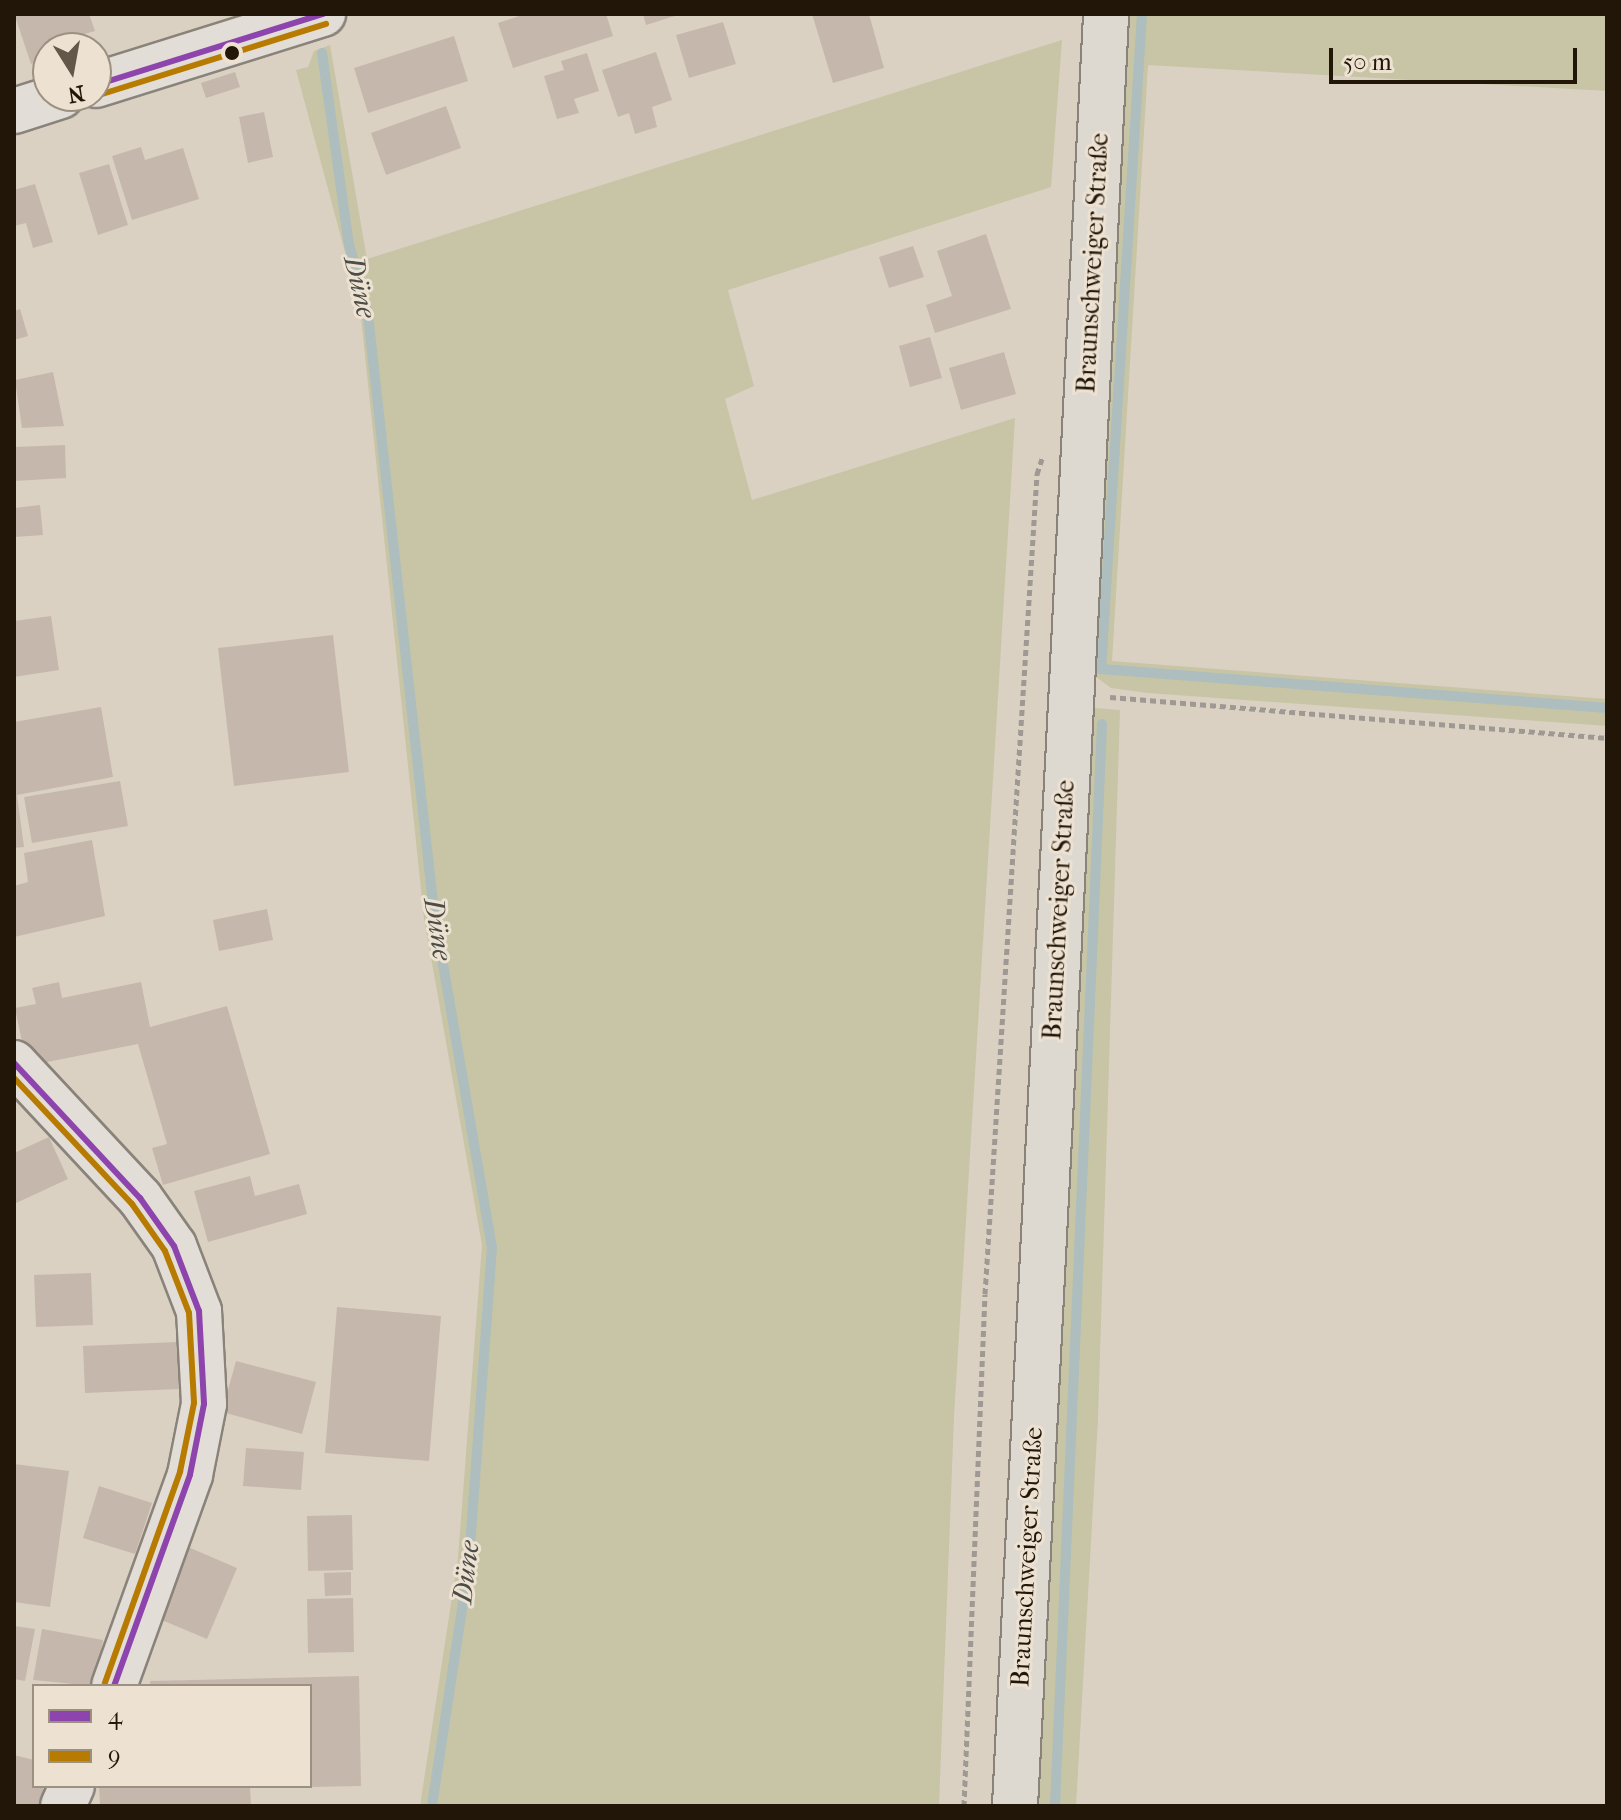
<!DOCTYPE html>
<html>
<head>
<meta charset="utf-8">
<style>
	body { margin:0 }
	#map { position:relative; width:1621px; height:1820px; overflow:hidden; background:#dad1c3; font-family:"IM FELL French Canon",serif }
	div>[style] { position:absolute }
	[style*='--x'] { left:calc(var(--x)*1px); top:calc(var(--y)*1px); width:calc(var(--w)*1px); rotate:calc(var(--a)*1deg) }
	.green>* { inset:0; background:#c7c5a5 }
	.stream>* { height:10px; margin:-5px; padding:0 5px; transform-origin:5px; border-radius:5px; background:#aebdbd }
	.building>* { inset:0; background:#c6b7ad }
	.path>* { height:5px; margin-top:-2.5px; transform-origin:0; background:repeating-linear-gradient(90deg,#9e9993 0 6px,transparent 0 10px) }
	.roads { filter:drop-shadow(2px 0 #8a837a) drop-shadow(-2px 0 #8a837a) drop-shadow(0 2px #8a837a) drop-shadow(0 -2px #8a837a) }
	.minor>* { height:44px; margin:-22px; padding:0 22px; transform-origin:22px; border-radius:22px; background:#e2ded7 }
	.major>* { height:44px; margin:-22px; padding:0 22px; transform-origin:22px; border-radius:22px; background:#ddd9d1 }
	.bus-1>* { height:6px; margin:-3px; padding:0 3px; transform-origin:3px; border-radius:3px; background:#8e44ad }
	.bus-2>* { height:6px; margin:-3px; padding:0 3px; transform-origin:3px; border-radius:3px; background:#b77b02 }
	.dots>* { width:22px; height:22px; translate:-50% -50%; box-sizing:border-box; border:4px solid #ede2d2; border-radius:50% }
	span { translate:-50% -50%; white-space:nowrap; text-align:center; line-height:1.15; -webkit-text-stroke:6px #ede2d2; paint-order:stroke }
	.street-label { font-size:26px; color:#221608 }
	.water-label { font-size:28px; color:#4c4d47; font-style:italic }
	.frame { position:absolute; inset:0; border:16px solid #221608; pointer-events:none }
	.legend { position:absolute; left:32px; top:1684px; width:280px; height:104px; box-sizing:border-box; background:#ede2d2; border:2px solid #9c9081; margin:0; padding:10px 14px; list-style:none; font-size:24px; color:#221608 }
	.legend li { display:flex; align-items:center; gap:16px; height:40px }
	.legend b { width:40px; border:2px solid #9c9081 }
	.north { position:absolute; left:32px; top:32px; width:80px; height:80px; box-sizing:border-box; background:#ede2d2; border:2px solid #9c9081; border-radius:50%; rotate:169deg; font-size:22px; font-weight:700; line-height:32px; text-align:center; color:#221608 }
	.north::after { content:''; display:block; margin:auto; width:28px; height:36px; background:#625749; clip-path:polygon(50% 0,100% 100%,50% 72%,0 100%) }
	.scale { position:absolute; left:1329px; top:48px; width:248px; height:36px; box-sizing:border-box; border:4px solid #221608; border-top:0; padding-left:10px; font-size:24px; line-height:28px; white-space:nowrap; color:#221608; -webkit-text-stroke:6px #ede2d2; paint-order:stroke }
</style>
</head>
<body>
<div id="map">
	<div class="green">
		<i style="clip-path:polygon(1124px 14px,1607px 14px,1607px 91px,1148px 65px,1112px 661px,1607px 699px,1607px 726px,1148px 693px,1111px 688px,1092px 674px)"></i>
		<i style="clip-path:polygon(1062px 40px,1051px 187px,728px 290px,754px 386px,725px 399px,752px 500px,1015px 418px,954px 1417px,939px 1806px,420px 1806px,458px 1558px,482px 1245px,424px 918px,360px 308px,296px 70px,308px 67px,314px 51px,330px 45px,367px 259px)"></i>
		<i style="clip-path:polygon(1083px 707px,1120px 710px,1098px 1419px,1076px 1806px,1032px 1806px)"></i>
	</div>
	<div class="stream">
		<i style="--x:1142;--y:14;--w:656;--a:93.58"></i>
		<i style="--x:1101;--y:669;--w:508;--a:4.41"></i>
		<i style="--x:322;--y:53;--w:193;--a:82"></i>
		<i style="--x:349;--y:244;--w:73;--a:75"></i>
		<i style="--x:368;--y:315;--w:601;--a:83.69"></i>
		<i style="--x:434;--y:912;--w:340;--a:80.2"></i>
		<i style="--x:492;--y:1247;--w:324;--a:94.2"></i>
		<i style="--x:468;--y:1570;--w:239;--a:98.7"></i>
		<i style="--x:1055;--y:1806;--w:1083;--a:-87.51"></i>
	</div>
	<div class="building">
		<i style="clip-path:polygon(89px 14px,95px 31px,78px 36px,81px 48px,48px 48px,48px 58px,31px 64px,15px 16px)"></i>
		<i style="clip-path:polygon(525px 14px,606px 14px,613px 36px,513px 68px,498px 23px)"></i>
		<i style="clip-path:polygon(643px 14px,678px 14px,678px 15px,646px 25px)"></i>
		<i style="clip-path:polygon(812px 14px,869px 14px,884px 68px,833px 83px)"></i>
		<i style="clip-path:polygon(723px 22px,736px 64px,689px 78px,676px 35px)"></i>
		<i style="clip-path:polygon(454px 36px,468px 81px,368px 113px,354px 68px)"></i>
		<i style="clip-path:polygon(656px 52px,672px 100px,652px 107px,657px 127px,635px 134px,629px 113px,618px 117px,602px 70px)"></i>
		<i style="clip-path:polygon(587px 53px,599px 91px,574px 99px,579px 113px,557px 119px,544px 76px,564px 70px,561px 61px)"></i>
		<i style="clip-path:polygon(235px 72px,240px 87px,206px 98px,201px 83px)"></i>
		<i style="clip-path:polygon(446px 106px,461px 148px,386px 175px,371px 133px)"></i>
		<i style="clip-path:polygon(264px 112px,273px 157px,248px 163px,239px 117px)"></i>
		<i style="clip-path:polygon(141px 147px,145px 160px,183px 148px,199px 199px,132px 220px,112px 156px)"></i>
		<i style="clip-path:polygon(109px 164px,128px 225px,98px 235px,79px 173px)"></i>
		<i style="clip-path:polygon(35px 184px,53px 242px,33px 248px,26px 223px,14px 226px,14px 190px)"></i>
		<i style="clip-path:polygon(986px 234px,1011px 309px,935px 333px,926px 305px,952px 296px,937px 251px)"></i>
		<i style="clip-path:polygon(913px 246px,924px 277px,889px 288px,879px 257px)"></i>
		<i style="clip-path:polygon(20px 309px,28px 336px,14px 340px,14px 311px)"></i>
		<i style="clip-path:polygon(930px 337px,942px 378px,910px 387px,899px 346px)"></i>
		<i style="clip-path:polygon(1004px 352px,1016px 394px,961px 410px,949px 368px)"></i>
		<i style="clip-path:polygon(53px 372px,64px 426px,22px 428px,15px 380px)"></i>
		<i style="clip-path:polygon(65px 445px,66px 478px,14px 481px,14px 447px)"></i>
		<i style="clip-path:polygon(40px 505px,43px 535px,14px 537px,14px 508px)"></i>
		<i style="clip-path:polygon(51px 616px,59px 670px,14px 677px,14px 621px)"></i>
		<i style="clip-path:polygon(333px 635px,349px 772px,234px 786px,218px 648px)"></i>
		<i style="clip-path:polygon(101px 707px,113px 777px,17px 795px,24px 847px,14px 848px,14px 722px)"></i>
		<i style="clip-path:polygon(120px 781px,128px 826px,32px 843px,24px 797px)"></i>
		<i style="clip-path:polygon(92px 840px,105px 916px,14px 937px,14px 886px,28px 882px,24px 853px)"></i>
		<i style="clip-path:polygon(267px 909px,273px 940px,219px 951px,213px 920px)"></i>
		<i style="clip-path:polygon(59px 982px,62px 998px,141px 982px,150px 1027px,227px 1006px,270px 1154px,163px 1185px,152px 1148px,167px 1144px,138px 1044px,27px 1066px,15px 1008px,36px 1004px,32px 988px)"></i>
		<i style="clip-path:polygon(49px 1137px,68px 1179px,14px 1204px,14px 1153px)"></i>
		<i style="clip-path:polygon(250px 1176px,255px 1196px,299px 1184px,307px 1214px,208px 1242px,194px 1191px)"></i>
		<i style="clip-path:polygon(91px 1273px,93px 1325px,36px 1327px,34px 1275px)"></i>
		<i style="clip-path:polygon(337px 1307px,441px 1316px,429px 1461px,325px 1453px)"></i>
		<i style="clip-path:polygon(177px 1342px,179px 1389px,85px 1393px,83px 1346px)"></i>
		<i style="clip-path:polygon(236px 1361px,316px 1382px,302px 1434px,222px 1412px)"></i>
		<i style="clip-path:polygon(246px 1448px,304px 1452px,301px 1490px,243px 1486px)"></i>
		<i style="clip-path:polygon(14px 1464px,69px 1471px,50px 1607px,14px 1602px)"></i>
		<i style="clip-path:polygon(99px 1486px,152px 1503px,135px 1554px,83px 1538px)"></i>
		<i style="clip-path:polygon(352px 1515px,353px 1570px,308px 1571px,307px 1516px)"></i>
		<i style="clip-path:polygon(188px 1547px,237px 1568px,207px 1639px,157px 1618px)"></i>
		<i style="clip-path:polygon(351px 1572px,351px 1595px,325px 1596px,324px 1573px)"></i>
		<i style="clip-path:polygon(353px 1598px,354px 1652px,308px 1653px,307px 1599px)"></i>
		<i style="clip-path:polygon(14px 1626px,35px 1629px,25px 1681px,14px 1679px)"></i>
		<i style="clip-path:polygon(42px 1629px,103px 1640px,95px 1686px,33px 1680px)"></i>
		<i style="clip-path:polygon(359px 1676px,361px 1786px,310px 1787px,310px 1686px,150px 1686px,150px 1681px)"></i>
		<i style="clip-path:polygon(14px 1755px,34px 1760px,34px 1786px,44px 1786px,39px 1806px,14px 1806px)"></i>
		<i style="clip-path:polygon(99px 1786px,250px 1786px,251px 1806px,100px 1806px)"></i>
	</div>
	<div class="path">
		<i style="--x:1110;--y:697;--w:499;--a:4.7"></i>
		<i style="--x:964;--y:1806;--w:512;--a:-87.65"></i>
		<i style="--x:985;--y:1294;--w:822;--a:-86.37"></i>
		<i style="--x:1037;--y:474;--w:19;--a:-72"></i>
	</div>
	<div class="roads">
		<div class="minor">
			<i style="--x:96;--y:85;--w:238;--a:-17.4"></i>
			<i style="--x:14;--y:111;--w:49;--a:-17.7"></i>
			<i style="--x:14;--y:1063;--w:185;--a:47"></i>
			<i style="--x:140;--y:1198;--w:59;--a:54.7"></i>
			<i style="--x:174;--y:1246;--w:70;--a:69"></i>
			<i style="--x:199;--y:1311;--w:93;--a:86.9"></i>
			<i style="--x:204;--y:1404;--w:72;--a:101.2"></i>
			<i style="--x:190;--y:1475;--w:224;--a:109.8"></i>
			<i style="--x:63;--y:1806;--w:22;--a:-66"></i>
		</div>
		<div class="major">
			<i style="--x:1015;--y:1806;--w:1794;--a:-87.09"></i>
		</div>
	</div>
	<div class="bus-1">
		<i style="--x:96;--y:85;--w:238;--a:-17.4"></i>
		<i style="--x:14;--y:1063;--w:185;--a:47"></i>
		<i style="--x:140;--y:1198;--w:59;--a:54.7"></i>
		<i style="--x:174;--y:1246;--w:70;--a:69"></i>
		<i style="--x:199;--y:1311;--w:93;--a:86.9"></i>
		<i style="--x:204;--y:1404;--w:72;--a:101.2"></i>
		<i style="--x:190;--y:1475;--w:224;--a:109.8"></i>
	</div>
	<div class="bus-2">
		<i style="--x:99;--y:95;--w:238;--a:-17.4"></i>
		<i style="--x:14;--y:1078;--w:173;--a:46.9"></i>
		<i style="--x:132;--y:1204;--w:57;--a:54.9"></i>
		<i style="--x:165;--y:1251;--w:66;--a:68.8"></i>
		<i style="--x:189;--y:1313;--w:90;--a:86.8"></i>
		<i style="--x:194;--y:1403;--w:70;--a:101.5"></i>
		<i style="--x:180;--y:1472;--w:224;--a:109.6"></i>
	</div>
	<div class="dots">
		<i style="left:232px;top:53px;background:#221608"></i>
	</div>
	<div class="street-label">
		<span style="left:1093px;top:263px;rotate:-87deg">Braunschweiger Straße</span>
		<span style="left:1059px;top:910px;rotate:-87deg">Braunschweiger Straße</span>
		<span style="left:1027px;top:1557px;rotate:-87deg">Braunschweiger Straße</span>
	</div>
	<div class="water-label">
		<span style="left:360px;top:287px;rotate:77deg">Düne</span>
		<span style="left:438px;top:929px;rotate:81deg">Düne</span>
		<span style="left:466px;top:1572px;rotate:-83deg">Düne</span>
	</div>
	<div class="frame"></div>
	<ul class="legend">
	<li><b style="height:10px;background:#8e44ad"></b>4</li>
	<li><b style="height:10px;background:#b77b02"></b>9</li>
	</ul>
	<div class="north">N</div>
	<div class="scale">50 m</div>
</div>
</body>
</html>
